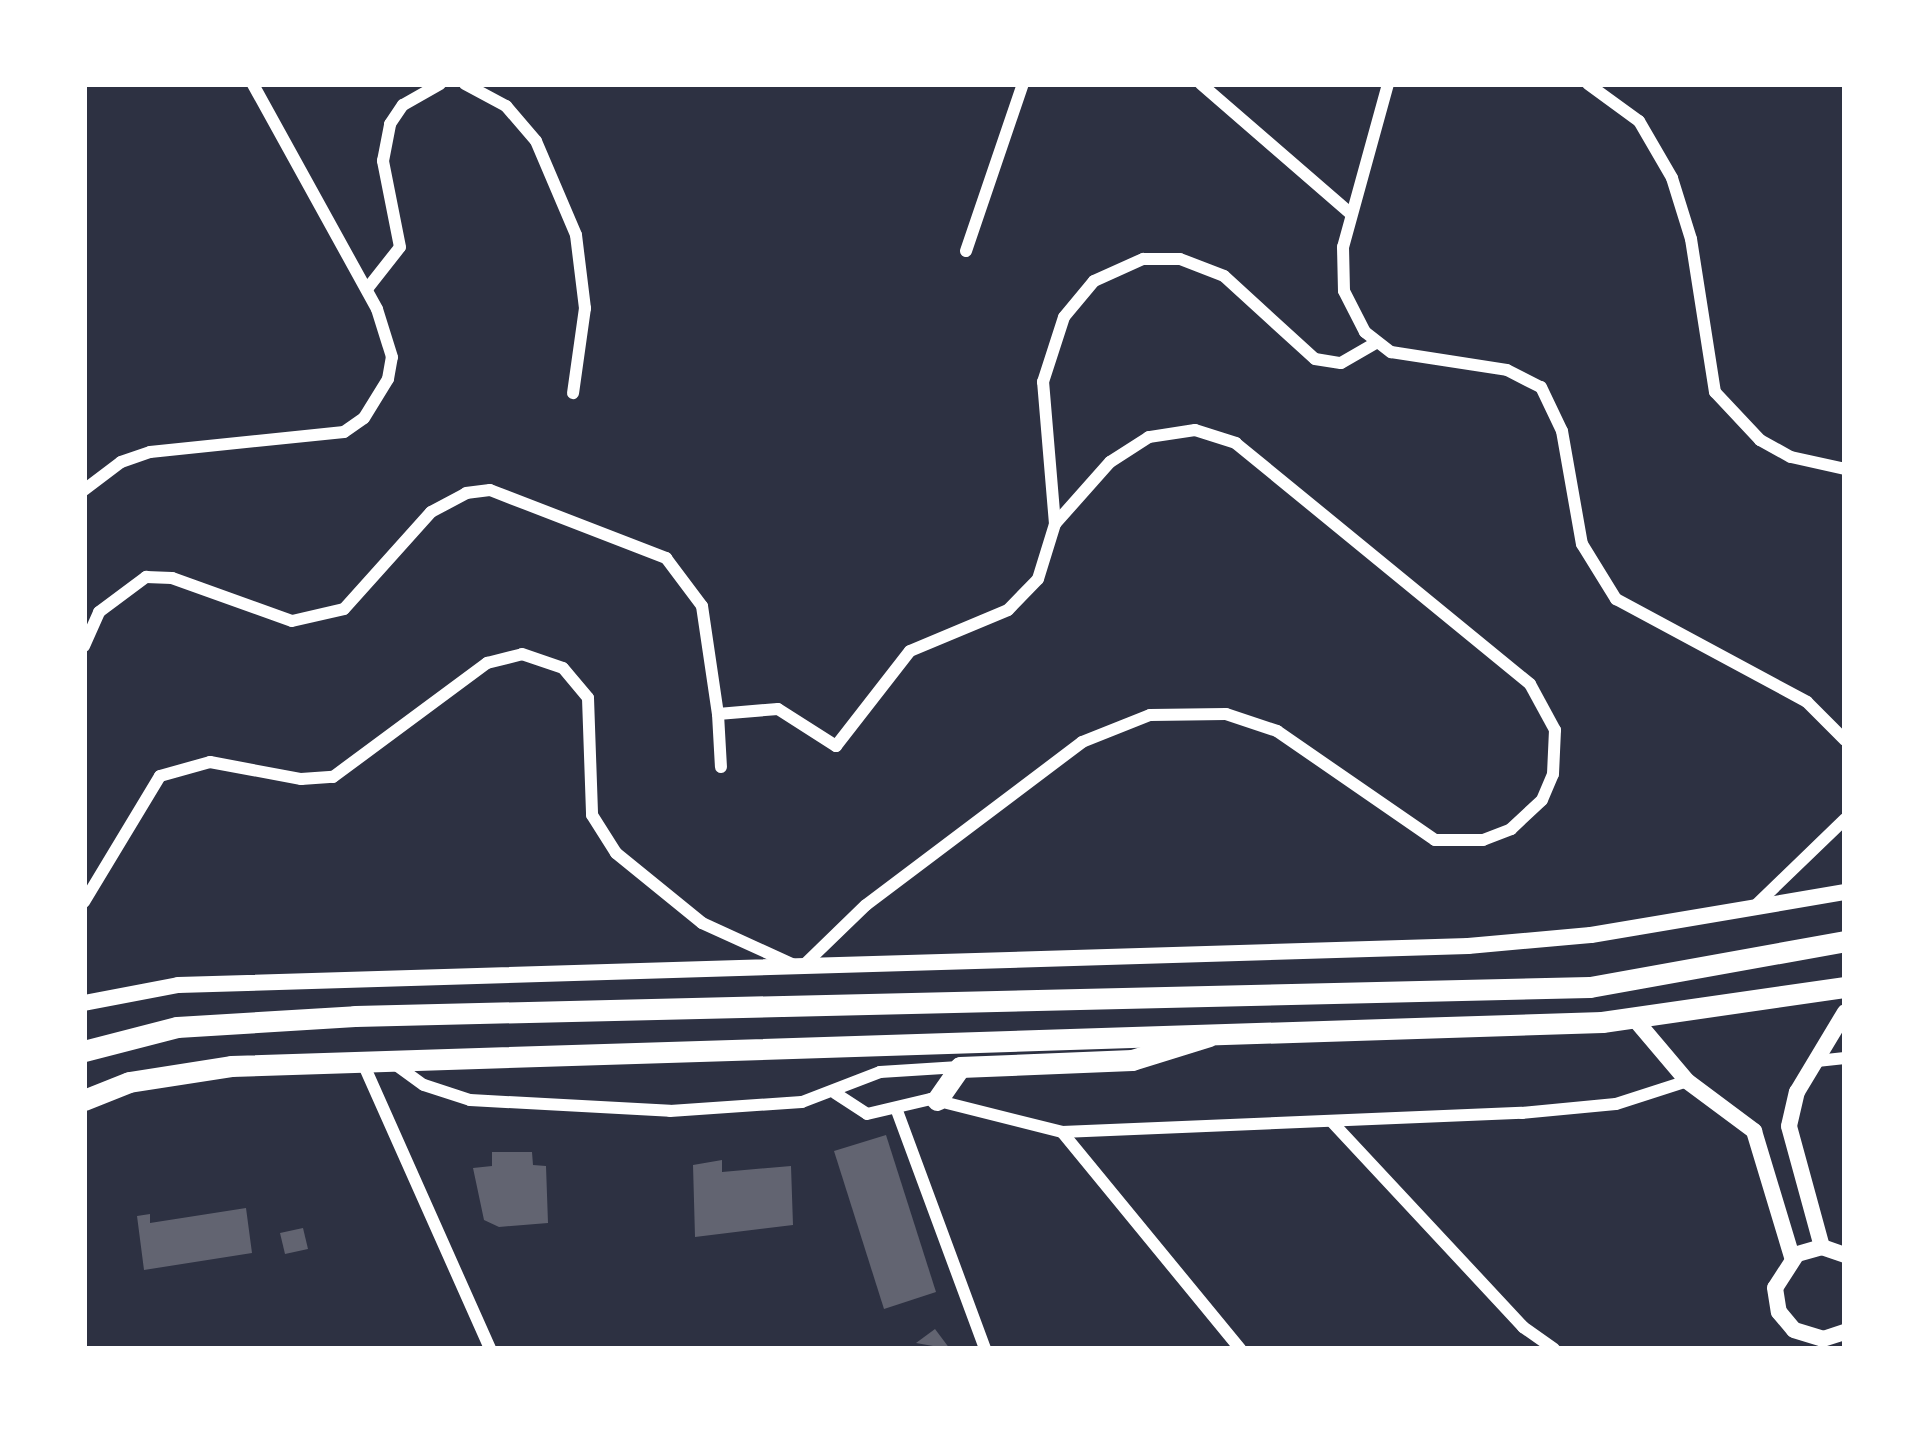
<!DOCTYPE html>
<html>
<head>
<meta charset="utf-8">
<style>
	body { margin:0 }
	#map { position:relative; width:1929px; height:1433px; overflow:hidden; background:#2d3142; font-family:Arial,sans-serif }
	div>[style] { position:absolute }
	[style*='--x'] { left:calc(var(--x)*1px); top:calc(var(--y)*1px); width:calc(var(--w)*1px); rotate:calc(var(--a)*1deg) }
	.building>* { inset:0; background:#626471 }
	.minor>* { height:12px; margin:-6px; padding:0 6px; transform-origin:6px; border-radius:6px; background:#fff }
	.secondary>* { height:16px; margin:-8px; padding:0 8px; transform-origin:8px; border-radius:8px; background:#fff }
	.motorway>* { height:21px; margin:-10.5px; padding:0 10.5px; transform-origin:10.5px; border-radius:10.5px; background:#fff }
	span { translate:-50% -50%; white-space:nowrap; text-align:center; line-height:1.15; -webkit-text-stroke:9px #fff; paint-order:stroke }
	.frame { position:absolute; inset:0; border:87px solid #fff; pointer-events:none }
</style>
</head>
<body>
<div id="map">
	<div class="building">
		<i style="clip-path:polygon(886px 1135px,936px 1292px,884px 1309px,834px 1151px)"></i>
		<i style="clip-path:polygon(492px 1152px,532px 1152px,533px 1165px,546px 1166px,548px 1223px,499px 1227px,484px 1220px,473px 1168px,492px 1166px)"></i>
		<i style="clip-path:polygon(722px 1160px,722px 1172px,791px 1166px,793px 1225px,695px 1237px,693px 1165px)"></i>
		<i style="clip-path:polygon(246px 1208px,252px 1253px,144px 1270px,137px 1216px,150px 1214px,150px 1223px)"></i>
		<i style="clip-path:polygon(303px 1228px,308px 1249px,285px 1254px,280px 1233px)"></i>
		<i style="clip-path:polygon(935px 1329px,950px 1349px,916px 1343px)"></i>
	</div>
	<div class="minor">
		<i style="--x:465;--y:84;--w:47;--a:28.2"></i>
		<i style="--x:506;--y:106;--w:46;--a:49.4"></i>
		<i style="--x:536;--y:141;--w:102;--a:66.9"></i>
		<i style="--x:576;--y:235;--w:74;--a:83"></i>
		<i style="--x:585;--y:308;--w:86;--a:98"></i>
		<i style="--x:1201;--y:84;--w:198;--a:40.9"></i>
		<i style="--x:1388;--y:84;--w:169;--a:105.4"></i>
		<i style="--x:1343;--y:247;--w:44;--a:88.7"></i>
		<i style="--x:1344;--y:291;--w:46;--a:62.9"></i>
		<i style="--x:1365;--y:332;--w:33;--a:38"></i>
		<i style="--x:1391;--y:352;--w:117;--a:8.8"></i>
		<i style="--x:1507;--y:370;--w:38;--a:27"></i>
		<i style="--x:1541;--y:387;--w:49;--a:64.5"></i>
		<i style="--x:1562;--y:431;--w:115;--a:80"></i>
		<i style="--x:1582;--y:544;--w:65;--a:58.3"></i>
		<i style="--x:1616;--y:599;--w:217;--a:28.3"></i>
		<i style="--x:1807;--y:702;--w:54;--a:45"></i>
		<i style="--x:1588;--y:84;--w:63;--a:36"></i>
		<i style="--x:1639;--y:121;--w:66;--a:59.9"></i>
		<i style="--x:1672;--y:178;--w:64;--a:72.7"></i>
		<i style="--x:1691;--y:239;--w:155;--a:81.1"></i>
		<i style="--x:1715;--y:392;--w:66;--a:46.8"></i>
		<i style="--x:1760;--y:440;--w:35;--a:29"></i>
		<i style="--x:1791;--y:457;--w:55;--a:12.5"></i>
		<i style="--x:966;--y:251;--w:176;--a:-71.2"></i>
		<i style="--x:367;--y:289;--w:53;--a:-51.8"></i>
		<i style="--x:400;--y:247;--w:88;--a:-101.2"></i>
		<i style="--x:383;--y:161;--w:38;--a:-79"></i>
		<i style="--x:390;--y:124;--w:23;--a:-56"></i>
		<i style="--x:403;--y:105;--w:43;--a:-29.6"></i>
		<i style="--x:84;--y:490;--w:46;--a:-37.1"></i>
		<i style="--x:121;--y:462;--w:31;--a:-19"></i>
		<i style="--x:150;--y:452;--w:195;--a:-5.9"></i>
		<i style="--x:344;--y:432;--w:24;--a:-35"></i>
		<i style="--x:364;--y:418;--w:46;--a:-58.4"></i>
		<i style="--x:388;--y:379;--w:22;--a:-80"></i>
		<i style="--x:392;--y:357;--w:50;--a:-107.4"></i>
		<i style="--x:377;--y:309;--w:257;--a:-118.9"></i>
		<i style="--x:84;--y:646;--w:37;--a:-66"></i>
		<i style="--x:99;--y:612;--w:59;--a:-36.7"></i>
		<i style="--x:146;--y:577;--w:26;--a:2"></i>
		<i style="--x:172;--y:578;--w:127;--a:19.7"></i>
		<i style="--x:292;--y:621;--w:53;--a:-13"></i>
		<i style="--x:344;--y:609;--w:130;--a:-48.1"></i>
		<i style="--x:431;--y:512;--w:40;--a:-28"></i>
		<i style="--x:466;--y:493;--w:24;--a:-7"></i>
		<i style="--x:490;--y:490;--w:189;--a:21.1"></i>
		<i style="--x:666;--y:558;--w:60;--a:53.1"></i>
		<i style="--x:702;--y:606;--w:109;--a:81.6"></i>
		<i style="--x:718;--y:714;--w:60;--a:-4.8"></i>
		<i style="--x:778;--y:709;--w:69;--a:32.5"></i>
		<i style="--x:836;--y:746;--w:120;--a:-52.1"></i>
		<i style="--x:910;--y:651;--w:106;--a:-22.7"></i>
		<i style="--x:1008;--y:610;--w:43;--a:-45.9"></i>
		<i style="--x:1038;--y:579;--w:58;--a:-72.8"></i>
		<i style="--x:1055;--y:524;--w:143;--a:-94.8"></i>
		<i style="--x:1043;--y:382;--w:68;--a:-72.1"></i>
		<i style="--x:1064;--y:317;--w:47;--a:-50.2"></i>
		<i style="--x:1094;--y:281;--w:54;--a:-24.2"></i>
		<i style="--x:1143;--y:259;--w:37;--a:0"></i>
		<i style="--x:1180;--y:259;--w:47;--a:21.1"></i>
		<i style="--x:1224;--y:276;--w:123;--a:42.4"></i>
		<i style="--x:1315;--y:359;--w:26;--a:9"></i>
		<i style="--x:1341;--y:363;--w:39;--a:-30"></i>
		<i style="--x:718;--y:714;--w:53;--a:86.8"></i>
		<i style="--x:84;--y:902;--w:147;--a:-58.9"></i>
		<i style="--x:160;--y:776;--w:52;--a:-15.6"></i>
		<i style="--x:210;--y:762;--w:93;--a:10.6"></i>
		<i style="--x:301;--y:779;--w:32;--a:-4"></i>
		<i style="--x:333;--y:777;--w:192;--a:-36.5"></i>
		<i style="--x:487;--y:663;--w:36;--a:-14"></i>
		<i style="--x:522;--y:654;--w:43;--a:18.9"></i>
		<i style="--x:563;--y:668;--w:39;--a:50"></i>
		<i style="--x:588;--y:698;--w:117;--a:88"></i>
		<i style="--x:592;--y:815;--w:45;--a:57.7"></i>
		<i style="--x:616;--y:853;--w:111;--a:39.1"></i>
		<i style="--x:702;--y:923;--w:101;--a:24.5"></i>
		<i style="--x:1756;--y:905;--w:124;--a:-44"></i>
		<i style="--x:804;--y:965;--w:86;--a:-44.1"></i>
		<i style="--x:866;--y:905;--w:271;--a:-37"></i>
		<i style="--x:1082;--y:742;--w:73;--a:-21.7"></i>
		<i style="--x:1150;--y:715;--w:76;--a:-0.8"></i>
		<i style="--x:1226;--y:714;--w:54;--a:18.4"></i>
		<i style="--x:1277;--y:731;--w:192;--a:34.6"></i>
		<i style="--x:1435;--y:840;--w:48;--a:0"></i>
		<i style="--x:1483;--y:840;--w:30;--a:-21"></i>
		<i style="--x:1511;--y:829;--w:42;--a:-43.1"></i>
		<i style="--x:1542;--y:800;--w:28;--a:-67"></i>
		<i style="--x:1553;--y:774;--w:44;--a:-87.4"></i>
		<i style="--x:1555;--y:730;--w:52;--a:-118.5"></i>
		<i style="--x:1530;--y:684;--w:380;--a:-140.7"></i>
		<i style="--x:1236;--y:443;--w:43;--a:-162.4"></i>
		<i style="--x:1195;--y:430;--w:47;--a:171.3"></i>
		<i style="--x:1149;--y:437;--w:46;--a:147.3"></i>
		<i style="--x:1110;--y:462;--w:83;--a:131.6"></i>
		<i style="--x:362;--y:1061;--w:315;--a:66"></i>
		<i style="--x:1817;--y:1061;--w:28;--a:-6"></i>
		<i style="--x:396;--y:1065;--w:34;--a:36"></i>
		<i style="--x:424;--y:1085;--w:48;--a:18.1"></i>
		<i style="--x:470;--y:1100;--w:200;--a:3.1"></i>
		<i style="--x:670;--y:1111;--w:132;--a:-3.9"></i>
		<i style="--x:802;--y:1102;--w:84;--a:-21"></i>
		<i style="--x:880;--y:1072;--w:79;--a:-3.6"></i>
		<i style="--x:835;--y:1093;--w:38;--a:33"></i>
		<i style="--x:867;--y:1114;--w:66;--a:-13.2"></i>
		<i style="--x:931;--y:1099;--w:135;--a:14.1"></i>
		<i style="--x:1062;--y:1132;--w:460;--a:-2.4"></i>
		<i style="--x:1522;--y:1113;--w:94;--a:-5.5"></i>
		<i style="--x:1616;--y:1104;--w:75;--a:-17.9"></i>
		<i style="--x:896;--y:1108;--w:257;--a:69.7"></i>
		<i style="--x:1333;--y:1123;--w:279;--a:47"></i>
		<i style="--x:1523;--y:1327;--w:38;--a:35"></i>
		<i style="--x:1062;--y:1132;--w:281;--a:50.6"></i>
	</div>
	<div class="secondary">
		<i style="--x:84;--y:1003;--w:96;--a:-10.8"></i>
		<i style="--x:178;--y:985;--w:1291;--a:-1.73"></i>
		<i style="--x:1468;--y:946;--w:123;--a:-5.1"></i>
		<i style="--x:1591;--y:935;--w:258;--a:-9.6"></i>
		<i style="--x:1633;--y:1017;--w:84;--a:49.8"></i>
		<i style="--x:1687;--y:1081;--w:84;--a:36.7"></i>
		<i style="--x:1754;--y:1131;--w:132;--a:73.2"></i>
		<i style="--x:1822;--y:1247;--w:125;--a:-105.3"></i>
		<i style="--x:1789;--y:1126;--w:35;--a:-77"></i>
		<i style="--x:1797;--y:1092;--w:93;--a:-59"></i>
		<i style="--x:1845;--y:1255;--w:24;--a:-161"></i>
		<i style="--x:1822;--y:1247;--w:26;--a:164"></i>
		<i style="--x:1797;--y:1254;--w:40;--a:122.9"></i>
		<i style="--x:1775;--y:1288;--w:24;--a:81"></i>
		<i style="--x:1779;--y:1312;--w:23;--a:50"></i>
		<i style="--x:1794;--y:1330;--w:30;--a:17"></i>
		<i style="--x:1823;--y:1339;--w:23;--a:-18"></i>
	</div>
	<div class="motorway">
		<i style="--x:84;--y:1051;--w:96;--a:-14.5"></i>
		<i style="--x:177;--y:1027;--w:178;--a:-3.5"></i>
		<i style="--x:355;--y:1016;--w:1235;--a:-1.35"></i>
		<i style="--x:1590;--y:987;--w:259;--a:-10.2"></i>
		<i style="--x:84;--y:1100;--w:48;--a:-21.8"></i>
		<i style="--x:129;--y:1082;--w:103;--a:-8.9"></i>
		<i style="--x:231;--y:1066;--w:1372;--a:-1.84"></i>
		<i style="--x:1602;--y:1022;--w:246;--a:-8.2"></i>
		<i style="--x:937;--y:1100;--w:40;--a:-55.1"></i>
		<i style="--x:960;--y:1067;--w:172;--a:-2.3"></i>
		<i style="--x:1132;--y:1060;--w:81;--a:-17.3"></i>
	</div>
	<div class="frame"></div>
</div>
</body>
</html>
